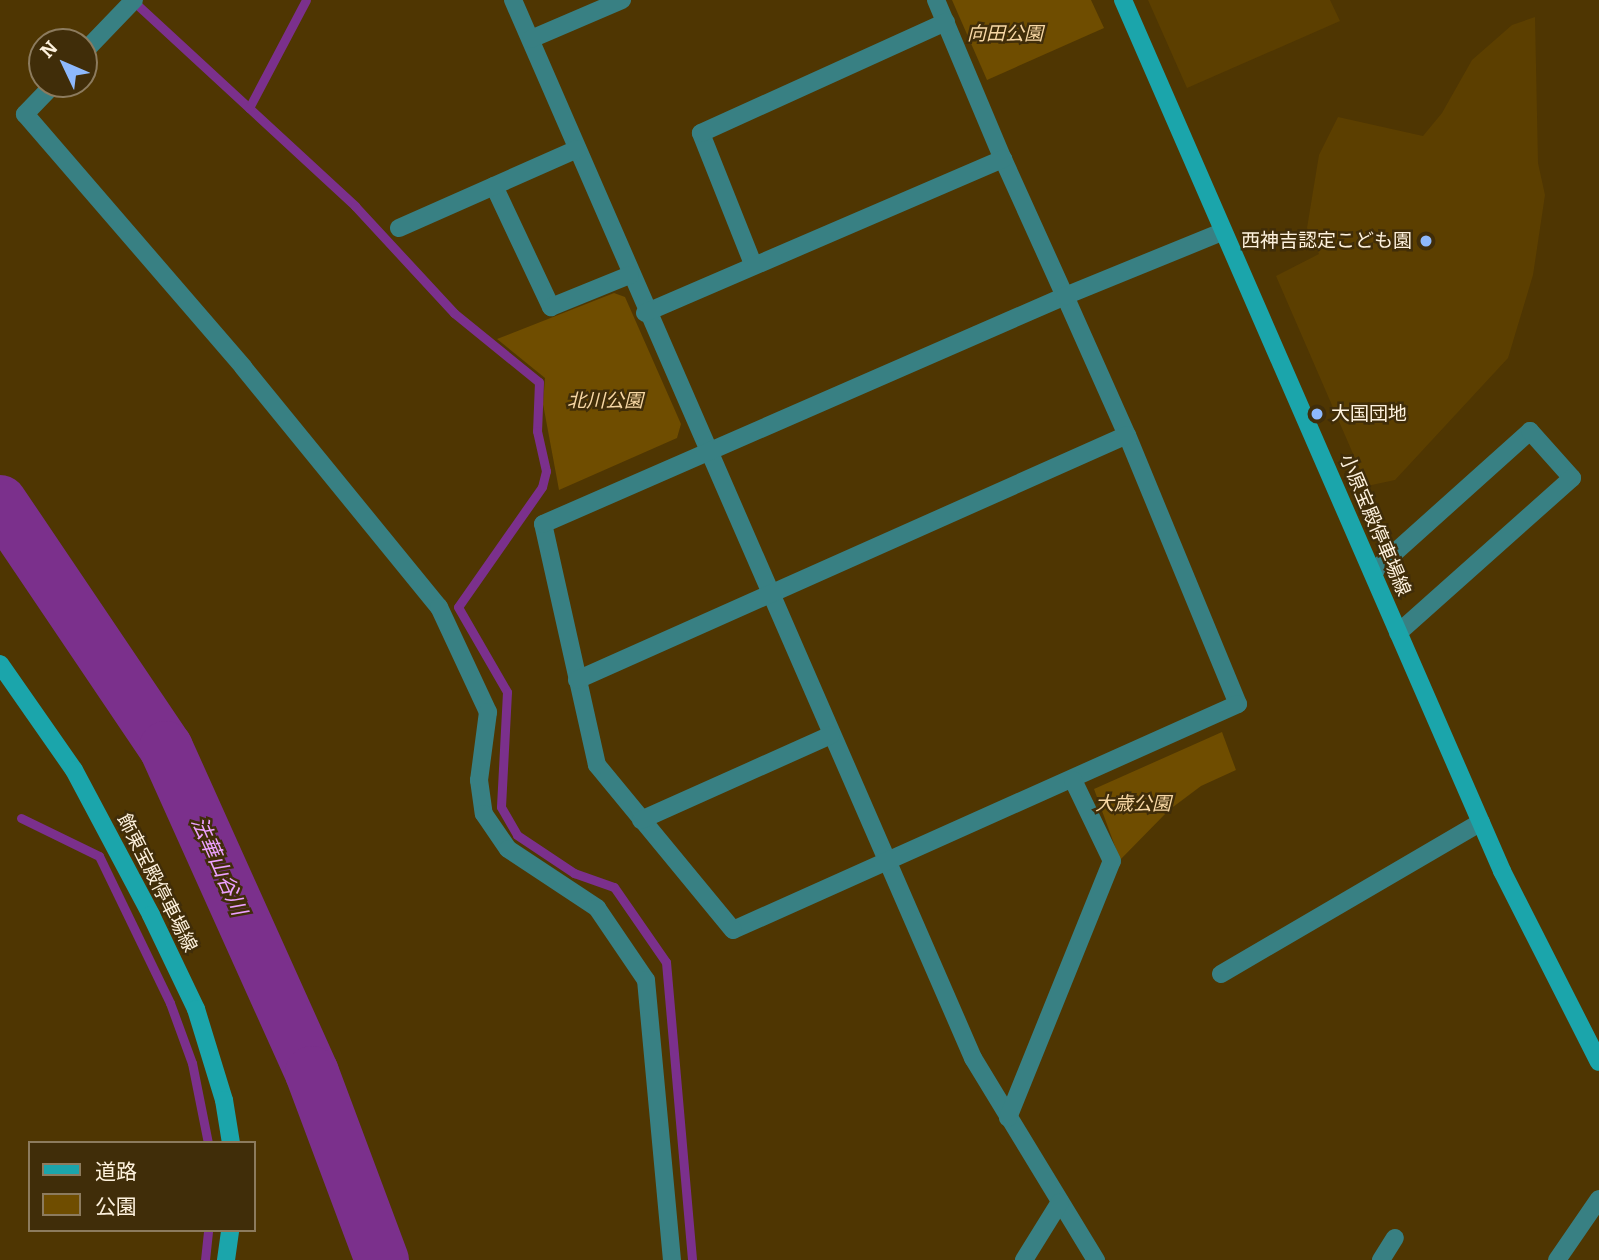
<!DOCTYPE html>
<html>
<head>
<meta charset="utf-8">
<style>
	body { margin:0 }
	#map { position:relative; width:1599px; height:1260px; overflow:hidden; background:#4f3602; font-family:Bitter,"Noto Sans JP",serif }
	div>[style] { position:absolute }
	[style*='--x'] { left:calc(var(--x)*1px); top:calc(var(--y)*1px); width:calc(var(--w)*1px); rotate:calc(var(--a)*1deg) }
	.built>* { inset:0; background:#5c3f00 }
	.green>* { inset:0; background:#6f4d00 }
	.stream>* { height:9px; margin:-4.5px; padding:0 4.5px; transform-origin:4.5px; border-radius:4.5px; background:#7b308c }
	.river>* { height:54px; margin:-27px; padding:0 27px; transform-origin:27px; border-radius:27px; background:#7b308c }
	.minor>* { height:18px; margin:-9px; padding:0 9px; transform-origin:9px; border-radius:9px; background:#388083 }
	.secondary>* { height:18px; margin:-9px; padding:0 9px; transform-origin:9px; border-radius:9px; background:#1ba5ab }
	.dots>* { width:19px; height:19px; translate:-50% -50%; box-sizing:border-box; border:4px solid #402d09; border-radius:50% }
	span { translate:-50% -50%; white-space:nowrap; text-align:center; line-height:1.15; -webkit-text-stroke:5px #402d09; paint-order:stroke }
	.park-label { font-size:19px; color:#f7d7a4; font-style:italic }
	.poi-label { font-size:19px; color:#fdf1dd }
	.right { translate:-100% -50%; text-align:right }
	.left { translate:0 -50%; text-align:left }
	.street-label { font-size:19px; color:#fdf1dd }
	.water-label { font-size:21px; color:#eca1ff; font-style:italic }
	.legend { position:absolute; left:28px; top:1141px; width:228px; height:91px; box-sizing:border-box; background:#402d09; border:2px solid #8c7b5e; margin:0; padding:9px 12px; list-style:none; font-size:21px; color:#fdf1dd }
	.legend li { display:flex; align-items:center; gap:14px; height:35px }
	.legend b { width:35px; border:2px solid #8c7b5e }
	.north { position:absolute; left:28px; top:28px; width:70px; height:70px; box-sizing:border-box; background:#402d09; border:2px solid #8c7b5e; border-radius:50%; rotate:314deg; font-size:19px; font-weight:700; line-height:28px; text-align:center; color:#fdf1dd }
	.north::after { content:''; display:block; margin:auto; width:24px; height:32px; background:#8eb9fd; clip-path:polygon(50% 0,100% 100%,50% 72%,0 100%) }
</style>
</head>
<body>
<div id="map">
	<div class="built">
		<i style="clip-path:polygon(1148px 0,1330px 0,1340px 21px,1187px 88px)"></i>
		<i style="clip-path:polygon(1535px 17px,1538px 163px,1545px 195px,1533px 275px,1508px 358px,1395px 480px,1367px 486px,1276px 276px,1319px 254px,1307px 228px,1319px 155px,1338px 117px,1423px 136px,1442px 113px,1472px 60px,1512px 25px)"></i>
	</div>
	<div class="green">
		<i style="clip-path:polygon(952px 0,1091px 0,1104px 28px,987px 80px)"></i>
		<i style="clip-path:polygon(614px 293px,625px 297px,681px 424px,677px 438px,559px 490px,543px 404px,545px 378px,497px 339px)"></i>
		<i style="clip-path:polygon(1222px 732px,1236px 770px,1201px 786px,1169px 810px,1120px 860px,1094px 789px)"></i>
	</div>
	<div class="stream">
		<i style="--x:132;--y:0;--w:304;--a:42.7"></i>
		<i style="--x:355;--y:206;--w:146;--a:47.2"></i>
		<i style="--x:454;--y:313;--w:109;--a:39.1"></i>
		<i style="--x:539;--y:382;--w:49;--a:92.3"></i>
		<i style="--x:537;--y:431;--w:41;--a:77.3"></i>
		<i style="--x:546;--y:471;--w:16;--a:104"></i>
		<i style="--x:542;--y:487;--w:146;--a:125"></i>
		<i style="--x:458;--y:607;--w:98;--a:60"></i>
		<i style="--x:507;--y:692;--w:115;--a:93"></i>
		<i style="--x:501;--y:807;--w:32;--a:60"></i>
		<i style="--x:517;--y:835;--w:69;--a:33.7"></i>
		<i style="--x:574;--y:873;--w:42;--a:19.3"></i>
		<i style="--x:614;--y:887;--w:91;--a:55.3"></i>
		<i style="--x:666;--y:962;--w:299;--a:85"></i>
		<i style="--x:249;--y:108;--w:122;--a:-62.2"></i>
		<i style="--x:21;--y:818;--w:87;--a:26"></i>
		<i style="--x:99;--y:856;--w:163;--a:64.2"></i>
		<i style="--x:170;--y:1003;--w:64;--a:69.9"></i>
		<i style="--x:192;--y:1063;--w:82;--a:78.7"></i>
		<i style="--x:205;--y:1260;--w:30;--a:-84"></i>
	</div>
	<div class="river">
		<i style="--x:0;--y:502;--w:297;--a:56"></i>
		<i style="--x:166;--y:748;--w:356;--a:65.8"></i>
		<i style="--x:312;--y:1073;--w:200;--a:69.5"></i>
	</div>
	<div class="minor">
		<i style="--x:513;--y:0;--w:1154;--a:66.5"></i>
		<i style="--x:973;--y:1058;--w:237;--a:58.7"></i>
		<i style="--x:936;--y:0;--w:173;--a:67.2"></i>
		<i style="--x:1003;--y:159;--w:150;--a:65.7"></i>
		<i style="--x:1065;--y:296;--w:152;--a:66"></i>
		<i style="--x:1127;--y:435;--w:291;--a:67.6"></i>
		<i style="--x:1238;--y:704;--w:553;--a:155.89"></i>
		<i style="--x:733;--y:930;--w:214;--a:-129.5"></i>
		<i style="--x:597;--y:765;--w:247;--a:-102.6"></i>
		<i style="--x:543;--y:524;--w:570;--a:-23.59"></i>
		<i style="--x:1065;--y:296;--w:170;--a:-22.2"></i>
		<i style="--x:531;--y:39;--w:99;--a:-23.2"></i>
		<i style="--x:84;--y:52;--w:72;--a:-46.1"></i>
		<i style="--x:54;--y:84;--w:42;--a:134"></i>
		<i style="--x:25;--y:114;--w:334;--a:49.2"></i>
		<i style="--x:243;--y:367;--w:310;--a:50.8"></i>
		<i style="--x:439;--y:607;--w:116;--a:65"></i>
		<i style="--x:488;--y:712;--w:69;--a:97.5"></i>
		<i style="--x:479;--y:780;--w:34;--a:82"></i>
		<i style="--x:484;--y:814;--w:42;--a:55.6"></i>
		<i style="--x:508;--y:849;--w:107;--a:33.5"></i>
		<i style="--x:597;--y:908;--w:87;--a:55.8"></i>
		<i style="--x:646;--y:980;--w:281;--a:84.7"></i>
		<i style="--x:494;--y:186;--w:134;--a:64.8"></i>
		<i style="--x:551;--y:307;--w:85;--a:-22.1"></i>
		<i style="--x:399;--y:228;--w:195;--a:-23.9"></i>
		<i style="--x:753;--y:264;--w:141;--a:-111.7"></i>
		<i style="--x:701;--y:133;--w:269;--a:-24.4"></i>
		<i style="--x:645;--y:313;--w:390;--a:-23.3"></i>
		<i style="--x:1373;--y:572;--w:211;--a:-41.9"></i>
		<i style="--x:1530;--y:431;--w:63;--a:48.2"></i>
		<i style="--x:1572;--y:478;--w:233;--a:138.3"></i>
		<i style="--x:577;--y:680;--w:602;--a:-24.01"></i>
		<i style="--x:641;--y:820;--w:208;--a:-24.1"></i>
		<i style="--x:1221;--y:974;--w:301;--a:-30.3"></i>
		<i style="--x:1008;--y:1118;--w:277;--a:-68"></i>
		<i style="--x:1112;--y:861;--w:90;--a:-115.7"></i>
		<i style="--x:1024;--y:1260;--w:68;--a:-58.2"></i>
		<i style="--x:1381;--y:1260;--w:26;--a:-58"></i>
		<i style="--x:1557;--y:1260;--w:74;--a:-55.5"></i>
	</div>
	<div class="secondary">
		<i style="--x:1123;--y:0;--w:950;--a:66.48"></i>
		<i style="--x:1502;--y:871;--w:214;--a:63.1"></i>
		<i style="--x:0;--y:664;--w:129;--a:55.1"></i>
		<i style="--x:74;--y:770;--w:164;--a:62"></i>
		<i style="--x:151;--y:915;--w:104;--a:64.4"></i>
		<i style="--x:196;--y:1009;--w:95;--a:72.9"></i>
		<i style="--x:224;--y:1100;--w:44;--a:80.8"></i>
		<i style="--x:226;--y:1260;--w:30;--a:-82"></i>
	</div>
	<div class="dots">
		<i style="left:1426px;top:241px;background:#8eb9fd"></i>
		<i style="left:1317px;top:414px;background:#8eb9fd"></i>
	</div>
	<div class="park-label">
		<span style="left:1005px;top:34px">向田公園</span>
		<span style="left:605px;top:401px">北川公園</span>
		<span style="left:1133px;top:804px">大歳公園</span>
	</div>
	<div class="poi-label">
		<span class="right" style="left:1412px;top:241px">西神吉認定こども園</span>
		<span class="left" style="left:1331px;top:414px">大国団地</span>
	</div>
	<div class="street-label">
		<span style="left:1375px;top:525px;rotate:67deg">小原宝殿停車場線</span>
		<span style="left:157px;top:883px;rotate:63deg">飾東宝殿停車場線</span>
	</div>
	<div class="water-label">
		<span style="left:219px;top:866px;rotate:66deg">法華山谷川</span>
	</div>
	<ul class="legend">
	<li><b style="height:9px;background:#1ba5ab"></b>道路</li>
	<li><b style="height:19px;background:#6f4d00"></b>公園</li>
	</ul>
	<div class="north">N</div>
</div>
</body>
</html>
